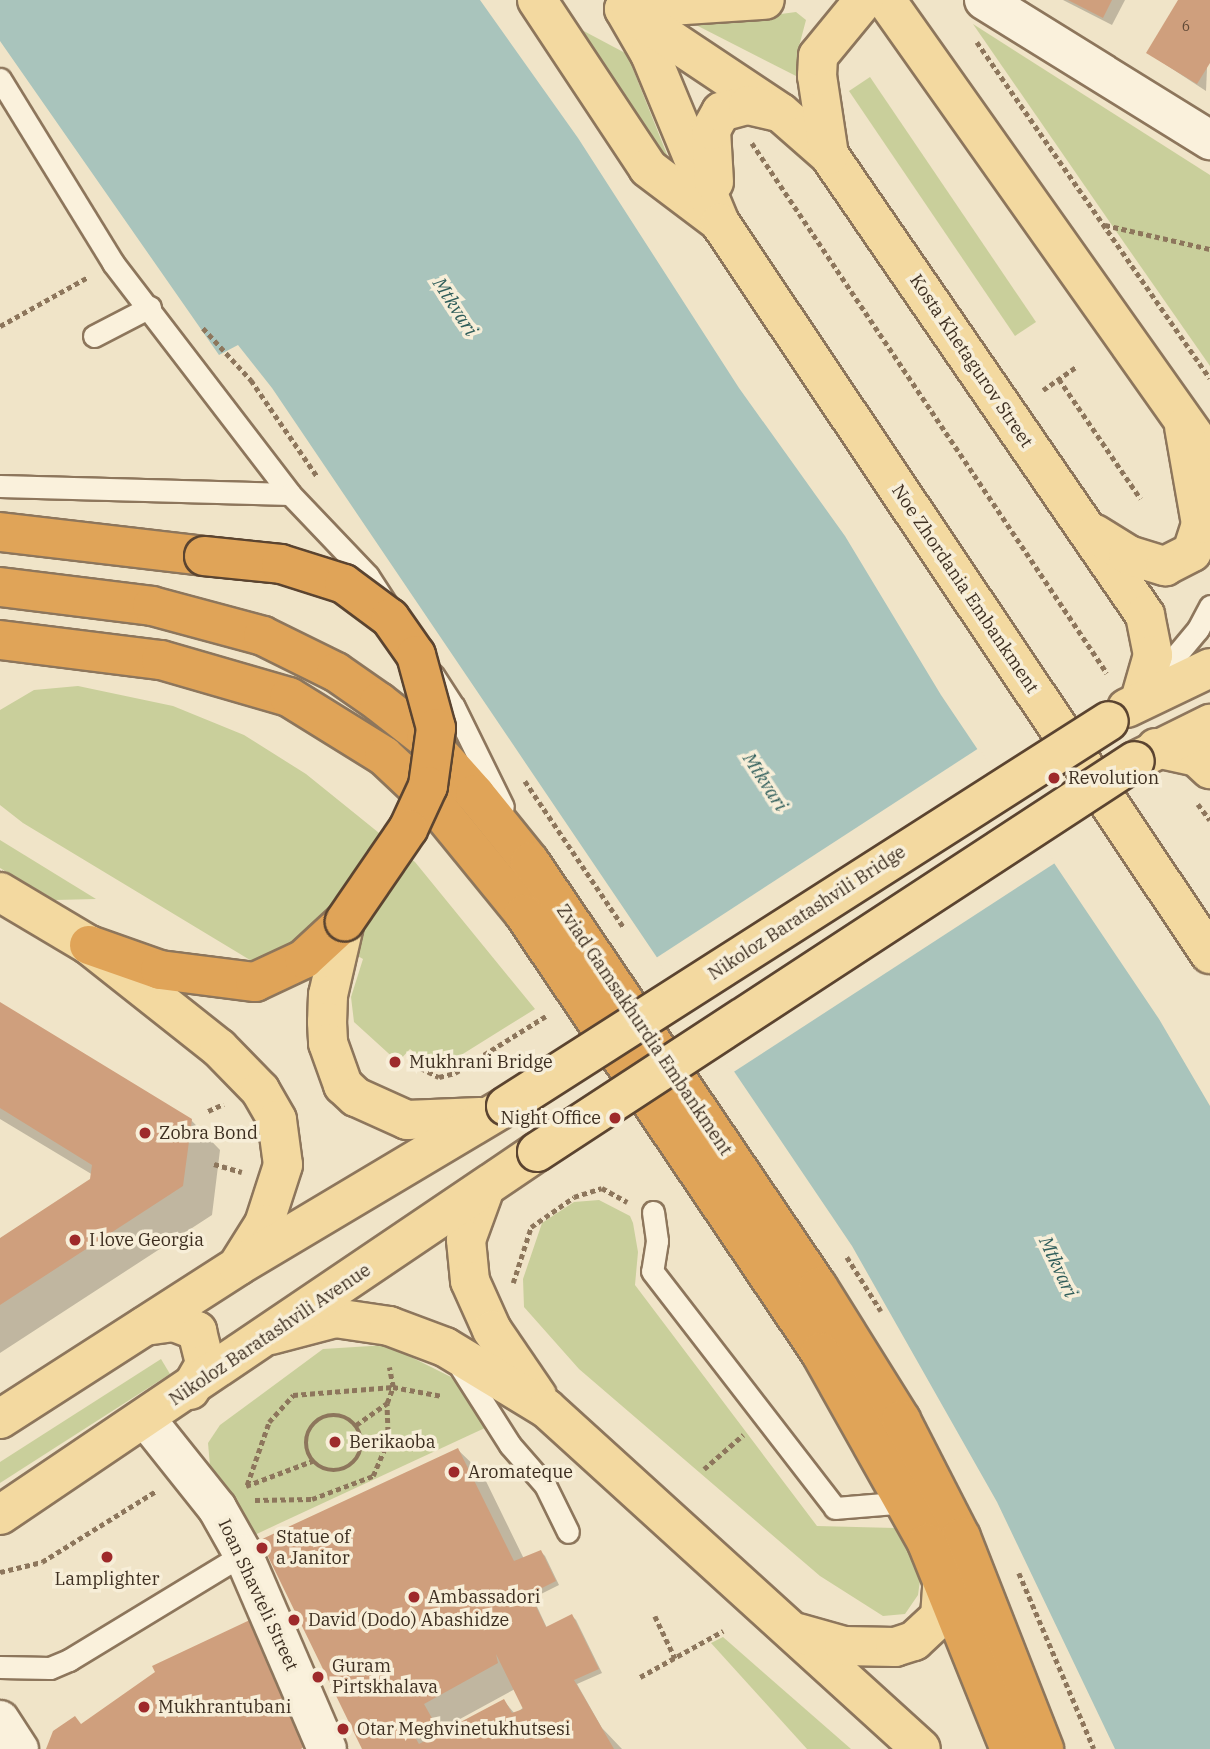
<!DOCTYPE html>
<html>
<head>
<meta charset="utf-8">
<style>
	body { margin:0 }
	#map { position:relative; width:1210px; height:1749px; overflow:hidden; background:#f0e4c8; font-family:"IBM Plex Serif",serif }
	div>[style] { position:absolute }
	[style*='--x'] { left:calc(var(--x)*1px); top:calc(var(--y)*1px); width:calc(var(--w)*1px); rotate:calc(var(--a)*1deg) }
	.green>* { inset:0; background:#c9cf9b }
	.water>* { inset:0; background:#a9c4bc }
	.pier>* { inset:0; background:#f0e4c8 }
	.shadow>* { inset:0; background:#0003 }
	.building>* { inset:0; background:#cf9f7d }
	.path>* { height:4.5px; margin-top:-2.25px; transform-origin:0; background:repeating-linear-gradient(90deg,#8d765c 0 5px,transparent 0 8.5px) }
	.path>.ring { margin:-2.25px; padding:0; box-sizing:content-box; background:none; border:4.5px solid #8d765c; border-radius:50% }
	.roads { filter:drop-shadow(2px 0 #8d765c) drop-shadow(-2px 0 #8d765c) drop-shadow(0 2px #8d765c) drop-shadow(0 -2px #8d765c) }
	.lane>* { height:21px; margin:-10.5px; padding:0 10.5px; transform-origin:10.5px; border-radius:10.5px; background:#faf1dc }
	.street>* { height:38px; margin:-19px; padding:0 19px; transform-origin:19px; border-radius:19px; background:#faf1dc }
	.primary>* { height:38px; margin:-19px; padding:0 19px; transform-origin:19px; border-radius:19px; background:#f3d9a0 }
	.highway>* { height:38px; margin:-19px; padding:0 19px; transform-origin:19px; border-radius:19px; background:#e0a458 }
	.bridges { filter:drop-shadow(2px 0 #5b4430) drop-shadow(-2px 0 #5b4430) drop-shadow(0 2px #5b4430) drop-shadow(0 -2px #5b4430) }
	.primary-bridge>* { height:38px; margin:-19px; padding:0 19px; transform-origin:19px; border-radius:19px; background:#f3d9a0 }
	.highway-bridge>* { height:38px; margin:-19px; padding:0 19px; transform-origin:19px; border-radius:19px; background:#e0a458 }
	.dots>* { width:19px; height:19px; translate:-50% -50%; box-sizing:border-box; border:4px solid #f7eed8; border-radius:50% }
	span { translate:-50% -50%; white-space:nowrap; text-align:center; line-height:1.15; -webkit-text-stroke:7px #f7eed8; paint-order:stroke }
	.number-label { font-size:14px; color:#624a37 }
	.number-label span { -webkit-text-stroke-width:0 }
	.street-label { font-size:18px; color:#3d2e20 }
	.poi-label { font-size:18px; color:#3d2e20 }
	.left { translate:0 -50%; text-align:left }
	.right { translate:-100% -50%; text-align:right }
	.water-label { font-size:19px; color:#2f5d5a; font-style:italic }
</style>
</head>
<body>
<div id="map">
	<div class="green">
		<i style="clip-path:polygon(796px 12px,806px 20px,797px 54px,800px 78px,696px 25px)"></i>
		<i style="clip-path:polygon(973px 24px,1210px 175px,1210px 366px,1109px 221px)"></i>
		<i style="clip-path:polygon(580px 29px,627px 54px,672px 167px)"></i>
		<i style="clip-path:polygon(870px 77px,1036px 322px,1015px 336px,849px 91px)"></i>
		<i style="clip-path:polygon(78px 686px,173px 706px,244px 735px,306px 774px,415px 862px,535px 1009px,442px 1067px,430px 1066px,410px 1049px,398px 1062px,354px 1022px,351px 997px,363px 959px,307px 927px,284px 954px,255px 963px,23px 823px,0 805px,0 710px,34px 690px)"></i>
		<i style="clip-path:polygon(0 840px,96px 899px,55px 900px,0 868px)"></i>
		<i style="clip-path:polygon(599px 1200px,630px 1216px,633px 1223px,638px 1252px,635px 1285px,817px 1526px,895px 1528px,921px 1573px,918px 1595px,905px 1614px,883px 1616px,820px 1576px,579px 1369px,524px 1307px,523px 1279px,542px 1223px,574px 1202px)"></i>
		<i style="clip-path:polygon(387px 1345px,459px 1381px,487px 1427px,250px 1537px,210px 1466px,208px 1443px,220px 1425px,323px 1349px)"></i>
		<i style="clip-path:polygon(161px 1359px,170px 1374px,0 1483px,0 1462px)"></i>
		<i style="clip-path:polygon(723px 1637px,851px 1749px,807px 1749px,711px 1643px)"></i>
	</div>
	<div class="water">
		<i style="clip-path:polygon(0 0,480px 0,578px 138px,739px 388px,845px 536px,941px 695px,1159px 1019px,1210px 1106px,1210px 1749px,1115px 1749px,997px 1502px,852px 1246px,272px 388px,238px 345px,219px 355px,0 41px)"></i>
	</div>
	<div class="pier">
		<i style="clip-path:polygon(979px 748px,1055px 863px,732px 1073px,656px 958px)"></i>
	</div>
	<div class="shadow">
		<i style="clip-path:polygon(1063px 0,1125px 0,1112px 25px)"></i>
		<i style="clip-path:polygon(1180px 0,1210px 1px,1206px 91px,1148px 53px)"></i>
		<i style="clip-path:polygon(0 1004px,191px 1120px,220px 1150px,212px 1215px,0 1353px,0 1239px,92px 1180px,93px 1175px,0 1119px)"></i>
		<i style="clip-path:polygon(evenodd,458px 1450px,482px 1473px,524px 1559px,541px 1552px,545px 1556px,559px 1585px,533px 1598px,547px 1628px,572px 1616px,576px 1620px,602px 1673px,577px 1684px,602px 1728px,622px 1749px,364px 1749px,458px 1450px,515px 1689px,524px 1707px,515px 1714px,504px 1701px,440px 1735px,438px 1731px,515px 1689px)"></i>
	</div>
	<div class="building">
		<i style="clip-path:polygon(1068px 0,1112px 0,1103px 18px)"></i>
		<i style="clip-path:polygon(1178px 0,1210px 0,1210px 63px,1197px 84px,1146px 53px)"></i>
		<i style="clip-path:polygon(0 1002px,192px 1119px,183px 1186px,0 1305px,0 1238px,90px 1179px,92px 1165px,0 1108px)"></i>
		<i style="clip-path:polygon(evenodd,458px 1448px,514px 1561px,541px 1550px,556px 1581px,530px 1594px,546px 1627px,572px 1614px,599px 1669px,574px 1680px,614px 1749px,362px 1749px,260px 1540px,458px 1448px,496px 1654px,523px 1709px,512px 1713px,504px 1699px,419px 1744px,412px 1732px,433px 1720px,424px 1704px,498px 1663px,496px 1654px)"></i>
		<i style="clip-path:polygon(252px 1619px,312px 1740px,301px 1749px,46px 1749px,53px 1731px,75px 1716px,81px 1724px,155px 1672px,152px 1666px)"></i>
	</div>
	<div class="path">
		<i style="--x:977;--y:42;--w:409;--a:55.3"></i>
		<i style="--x:752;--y:143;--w:638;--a:56.19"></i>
		<i style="--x:1105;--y:225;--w:108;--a:12.9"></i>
		<i style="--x:0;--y:326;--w:101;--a:-29.1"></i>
		<i style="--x:203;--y:328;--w:71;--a:47.3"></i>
		<i style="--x:251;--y:380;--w:116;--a:55.5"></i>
		<i style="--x:1059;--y:379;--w:145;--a:55.7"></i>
		<i style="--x:1043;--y:390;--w:40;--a:-34.9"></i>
		<i style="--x:525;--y:781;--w:177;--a:56"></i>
		<i style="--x:1198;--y:804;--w:20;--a:53"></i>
		<i style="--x:476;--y:1061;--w:8;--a:60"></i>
		<i style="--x:413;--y:1064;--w:29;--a:27"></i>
		<i style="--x:439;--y:1077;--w:16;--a:-14"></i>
		<i style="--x:455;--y:1073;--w:107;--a:-32.1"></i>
		<i style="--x:208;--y:1111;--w:17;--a:-24"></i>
		<i style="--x:214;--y:1164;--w:29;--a:16"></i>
		<i style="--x:847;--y:1257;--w:64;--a:57.8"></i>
		<i style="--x:513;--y:1283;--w:59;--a:-72.2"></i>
		<i style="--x:531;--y:1227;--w:52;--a:-34.9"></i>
		<i style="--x:574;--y:1197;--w:29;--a:-18"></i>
		<i style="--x:602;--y:1188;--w:29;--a:29"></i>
		<i class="ring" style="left:306px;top:1415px;width:51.5px;height:51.5px"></i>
		<i style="--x:356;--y:1425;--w:38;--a:-35"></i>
		<i style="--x:387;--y:1403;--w:17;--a:-69"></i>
		<i style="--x:393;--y:1387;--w:20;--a:-101"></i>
		<i style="--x:704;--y:1469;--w:52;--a:-41.1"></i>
		<i style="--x:247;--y:1485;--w:67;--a:-70.8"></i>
		<i style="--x:269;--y:1422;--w:36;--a:-48"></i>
		<i style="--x:293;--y:1395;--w:100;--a:-4.6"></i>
		<i style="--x:393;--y:1387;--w:50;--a:10.4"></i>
		<i style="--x:246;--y:1486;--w:71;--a:-20.7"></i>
		<i style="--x:255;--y:1500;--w:57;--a:-1"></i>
		<i style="--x:312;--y:1499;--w:65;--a:-20.7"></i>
		<i style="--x:373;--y:1476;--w:39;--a:-67"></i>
		<i style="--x:388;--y:1440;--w:37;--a:-92"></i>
		<i style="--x:0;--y:1572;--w:43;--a:-13.4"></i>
		<i style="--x:42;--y:1562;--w:134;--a:-31.9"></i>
		<i style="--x:1019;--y:1573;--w:191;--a:66.9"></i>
		<i style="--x:655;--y:1616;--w:47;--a:64.5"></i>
		<i style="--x:640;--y:1677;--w:95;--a:-29"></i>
	</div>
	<div class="roads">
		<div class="lane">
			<i style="--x:0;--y:79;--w:216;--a:58.4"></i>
			<i style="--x:113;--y:263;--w:291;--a:52.5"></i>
			<i style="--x:94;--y:336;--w:63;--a:-27.4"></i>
			<i style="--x:0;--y:486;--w:290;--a:1.6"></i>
			<i style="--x:290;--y:494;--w:113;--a:46.4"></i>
			<i style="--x:368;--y:576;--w:33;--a:57"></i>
			<i style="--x:433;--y:675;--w:38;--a:57"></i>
			<i style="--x:454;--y:707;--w:111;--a:63.9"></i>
			<i style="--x:1153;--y:683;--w:70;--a:-50.2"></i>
			<i style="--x:1198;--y:629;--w:26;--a:-62"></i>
			<i style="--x:653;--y:1212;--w:29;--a:82"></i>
			<i style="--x:657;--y:1241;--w:30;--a:99"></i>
			<i style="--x:652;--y:1271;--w:299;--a:52.3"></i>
			<i style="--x:835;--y:1508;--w:71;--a:-4.8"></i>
			<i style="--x:461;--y:1368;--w:91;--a:57.5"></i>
			<i style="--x:510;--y:1445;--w:53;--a:48.8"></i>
			<i style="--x:545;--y:1485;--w:52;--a:63.9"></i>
			<i style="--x:0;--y:1667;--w:50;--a:1.1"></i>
			<i style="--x:50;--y:1668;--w:21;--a:-23"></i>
			<i style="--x:69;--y:1660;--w:204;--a:-31.3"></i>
		</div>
		<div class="street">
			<i style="--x:984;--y:0;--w:266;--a:31.8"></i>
			<i style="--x:146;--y:1419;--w:114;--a:51.4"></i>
			<i style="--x:217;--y:1508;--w:53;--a:60.5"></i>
			<i style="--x:243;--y:1554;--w:212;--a:66.7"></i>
			<i style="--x:0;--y:1720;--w:35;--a:57"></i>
		</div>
		<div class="primary">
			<i style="--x:537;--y:0;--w:201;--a:56.5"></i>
			<i style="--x:648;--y:168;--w:88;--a:37.1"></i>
			<i style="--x:886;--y:0;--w:561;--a:54.72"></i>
			<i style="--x:624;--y:9;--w:52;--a:60"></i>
			<i style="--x:650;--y:54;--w:183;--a:67.5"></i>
			<i style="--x:720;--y:223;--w:880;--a:56.17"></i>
			<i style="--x:624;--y:9;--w:141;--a:-3.7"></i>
			<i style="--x:631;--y:13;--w:180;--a:33.7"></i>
			<i style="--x:781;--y:113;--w:64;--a:41.2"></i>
			<i style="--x:829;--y:155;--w:558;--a:55.51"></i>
			<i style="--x:1145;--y:615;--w:41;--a:78.7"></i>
			<i style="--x:1153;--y:655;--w:47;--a:106.1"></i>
			<i style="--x:829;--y:155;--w:80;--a:-98.6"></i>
			<i style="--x:817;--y:76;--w:20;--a:-87"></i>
			<i style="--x:818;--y:56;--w:72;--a:-50.6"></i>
			<i style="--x:714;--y:182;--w:52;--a:-93.3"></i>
			<i style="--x:711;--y:130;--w:21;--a:-61"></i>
			<i style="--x:721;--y:112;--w:28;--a:-15"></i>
			<i style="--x:748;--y:105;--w:31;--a:13"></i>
			<i style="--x:1095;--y:534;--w:39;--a:32"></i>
			<i style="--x:1128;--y:555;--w:39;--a:17"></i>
			<i style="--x:1165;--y:566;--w:30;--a:-27"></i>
			<i style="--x:1192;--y:552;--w:29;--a:-72"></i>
			<i style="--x:1201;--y:524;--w:98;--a:-99.9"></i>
			<i style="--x:1127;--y:708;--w:92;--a:-25.7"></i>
			<i style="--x:1156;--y:748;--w:42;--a:12.4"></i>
			<i style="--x:1197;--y:757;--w:18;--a:43"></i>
			<i style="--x:1135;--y:761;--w:84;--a:-26.3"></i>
			<i style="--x:0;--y:892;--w:104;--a:30.8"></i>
			<i style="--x:89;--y:945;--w:166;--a:38.4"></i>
			<i style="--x:219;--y:1048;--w:59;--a:45.7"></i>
			<i style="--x:260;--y:1090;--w:34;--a:60"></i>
			<i style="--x:277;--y:1120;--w:45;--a:82.4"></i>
			<i style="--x:283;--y:1165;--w:62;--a:107.9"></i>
			<i style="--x:264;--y:1224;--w:45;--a:122.3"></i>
			<i style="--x:345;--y:921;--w:76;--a:102.9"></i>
			<i style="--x:328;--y:995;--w:27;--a:92"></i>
			<i style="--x:327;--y:1022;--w:21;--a:87"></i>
			<i style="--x:328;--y:1043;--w:45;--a:70.3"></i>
			<i style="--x:343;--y:1085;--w:18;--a:43"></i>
			<i style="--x:356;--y:1097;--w:56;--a:24.3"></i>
			<i style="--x:407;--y:1120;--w:73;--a:-2.4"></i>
			<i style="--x:485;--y:1188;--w:55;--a:110.1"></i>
			<i style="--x:466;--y:1240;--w:41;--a:84.4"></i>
			<i style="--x:470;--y:1281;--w:54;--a:65.8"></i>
			<i style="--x:492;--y:1330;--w:80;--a:55.7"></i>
			<i style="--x:145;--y:1326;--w:29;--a:-8"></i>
			<i style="--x:174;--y:1322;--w:25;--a:21"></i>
			<i style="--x:197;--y:1331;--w:34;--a:76"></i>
			<i style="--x:205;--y:1364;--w:30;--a:120"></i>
			<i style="--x:271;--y:1335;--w:66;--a:-14.9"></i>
			<i style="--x:335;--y:1318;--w:55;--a:8.4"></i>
			<i style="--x:389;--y:1326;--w:60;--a:20.6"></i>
			<i style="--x:445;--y:1347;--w:119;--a:31.3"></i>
			<i style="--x:547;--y:1409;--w:505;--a:42.27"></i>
			<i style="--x:0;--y:1419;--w:283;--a:-32.7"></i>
			<i style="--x:238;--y:1266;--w:312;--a:-30.8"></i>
			<i style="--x:0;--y:1515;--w:648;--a:-34.06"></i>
			<i style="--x:798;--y:1633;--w:48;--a:15.8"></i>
			<i style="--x:844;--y:1646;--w:51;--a:1.1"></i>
			<i style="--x:895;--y:1647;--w:20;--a:-18"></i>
			<i style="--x:914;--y:1641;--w:35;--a:-43"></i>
			<i style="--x:940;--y:1617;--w:39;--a:-86"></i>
		</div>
		<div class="highway">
			<i style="--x:0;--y:532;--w:205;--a:6.7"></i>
			<i style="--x:0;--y:587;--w:153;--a:7.1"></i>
			<i style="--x:152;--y:606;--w:115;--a:15.1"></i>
			<i style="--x:263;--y:636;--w:81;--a:26.3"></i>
			<i style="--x:336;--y:672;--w:52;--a:34.9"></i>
			<i style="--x:379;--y:702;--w:60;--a:38.2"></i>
			<i style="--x:426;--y:739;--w:74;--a:48.3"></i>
			<i style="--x:475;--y:794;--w:87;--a:51"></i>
			<i style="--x:530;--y:862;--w:513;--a:55.88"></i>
			<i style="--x:818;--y:1287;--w:157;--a:58"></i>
			<i style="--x:901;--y:1420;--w:131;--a:62.9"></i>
			<i style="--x:961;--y:1537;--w:228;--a:68.6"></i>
			<i style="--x:0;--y:640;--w:162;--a:7.1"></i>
			<i style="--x:161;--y:660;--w:133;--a:16.1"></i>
			<i style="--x:289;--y:697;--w:112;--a:31.8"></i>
			<i style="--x:384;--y:756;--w:66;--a:43.2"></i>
			<i style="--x:432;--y:801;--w:146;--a:50.8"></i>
			<i style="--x:524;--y:914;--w:529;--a:55.95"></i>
			<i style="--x:820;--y:1352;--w:219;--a:60.7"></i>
			<i style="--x:927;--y:1543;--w:222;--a:68.1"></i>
			<i style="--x:89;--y:945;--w:75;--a:19.4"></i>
			<i style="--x:160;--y:970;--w:96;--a:7.2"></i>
			<i style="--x:255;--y:982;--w:54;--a:-25.1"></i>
			<i style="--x:304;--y:959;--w:56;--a:-42.8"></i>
		</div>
	</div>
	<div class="bridges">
		<div class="primary-bridge">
			<i style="--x:506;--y:1106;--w:715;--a:-32.56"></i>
			<i style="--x:537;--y:1152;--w:714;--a:-33.18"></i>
		</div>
		<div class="highway-bridge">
			<i style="--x:204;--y:556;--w:77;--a:5.9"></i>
			<i style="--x:281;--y:564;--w:66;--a:17.6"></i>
			<i style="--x:344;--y:584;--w:57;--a:36.5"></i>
			<i style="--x:390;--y:618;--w:45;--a:54.9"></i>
			<i style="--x:416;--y:655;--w:76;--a:74.7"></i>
			<i style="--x:436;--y:728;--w:59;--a:97.9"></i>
			<i style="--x:428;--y:786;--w:47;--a:114.9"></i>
			<i style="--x:408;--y:829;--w:112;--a:124.4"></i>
		</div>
	</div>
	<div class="dots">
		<i style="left:1054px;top:778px;background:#9e2a2b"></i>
		<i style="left:395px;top:1062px;background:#9e2a2b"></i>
		<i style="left:615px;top:1118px;background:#9e2a2b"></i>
		<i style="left:145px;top:1133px;background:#9e2a2b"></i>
		<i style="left:75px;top:1240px;background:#9e2a2b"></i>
		<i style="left:335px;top:1442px;background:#9e2a2b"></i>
		<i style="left:454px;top:1472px;background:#9e2a2b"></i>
		<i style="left:262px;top:1548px;background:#9e2a2b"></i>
		<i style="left:107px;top:1557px;background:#9e2a2b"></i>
		<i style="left:414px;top:1597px;background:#9e2a2b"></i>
		<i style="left:294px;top:1620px;background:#9e2a2b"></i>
		<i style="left:318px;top:1677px;background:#9e2a2b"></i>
		<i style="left:144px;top:1707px;background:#9e2a2b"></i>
		<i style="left:343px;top:1729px;background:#9e2a2b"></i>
	</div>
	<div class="number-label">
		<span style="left:1186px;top:26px">6</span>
	</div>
	<div class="street-label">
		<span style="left:971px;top:361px;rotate:56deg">Kosta Khetagurov Street</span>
		<span style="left:965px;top:589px;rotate:56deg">Noe Zhordania Embankment</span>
		<span style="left:807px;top:913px;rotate:-33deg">Nikoloz Baratashvili Bridge</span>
		<span style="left:644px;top:1030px;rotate:56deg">Zviad Gamsakhurdia Embankment</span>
		<span style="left:270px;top:1335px;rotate:-34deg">Nikoloz Baratashvili Avenue</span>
		<span style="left:258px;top:1595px;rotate:65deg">Ioan Shavteli Street</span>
	</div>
	<div class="poi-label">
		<span class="left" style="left:1068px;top:778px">Revolution</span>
		<span class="left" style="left:409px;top:1062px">Mukhrani Bridge</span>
		<span class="right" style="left:601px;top:1118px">Night Office</span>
		<span class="left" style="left:159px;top:1133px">Zobra Bond</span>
		<span class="left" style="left:89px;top:1240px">I love Georgia</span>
		<span class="left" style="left:349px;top:1442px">Berikaoba</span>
		<span class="left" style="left:468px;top:1472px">Aromateque</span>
		<span class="left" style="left:276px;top:1548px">Statue of<br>a Janitor</span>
		<span style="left:107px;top:1579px">Lamplighter</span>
		<span class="left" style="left:428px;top:1597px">Ambassadori</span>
		<span class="left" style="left:308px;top:1620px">David (Dodo) Abashidze</span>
		<span class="left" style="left:332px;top:1677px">Guram<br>Pirtskhalava</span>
		<span class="left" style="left:158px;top:1707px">Mukhrantubani</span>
		<span class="left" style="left:357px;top:1729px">Otar Meghvinetukhutsesi</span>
	</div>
	<div class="water-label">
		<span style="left:455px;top:307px;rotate:57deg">Mtkvari</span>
		<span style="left:765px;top:782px;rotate:57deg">Mtkvari</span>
		<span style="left:1058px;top:1267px;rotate:65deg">Mtkvari</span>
	</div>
</div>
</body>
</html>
